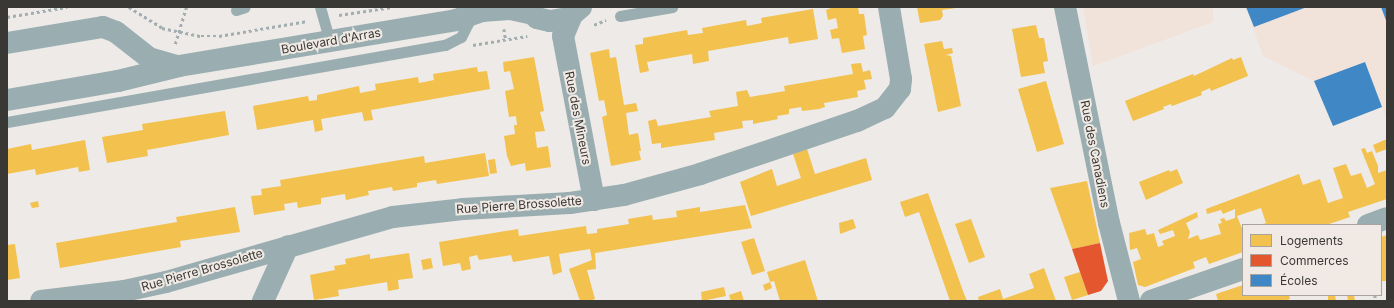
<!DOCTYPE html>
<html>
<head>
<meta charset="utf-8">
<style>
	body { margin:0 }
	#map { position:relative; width:1394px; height:308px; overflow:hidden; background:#eeeae7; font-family:Inter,sans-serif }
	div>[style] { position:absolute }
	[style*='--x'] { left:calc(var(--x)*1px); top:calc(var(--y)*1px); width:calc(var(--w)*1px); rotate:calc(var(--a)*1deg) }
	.education>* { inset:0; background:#f1e2da }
	.homes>* { inset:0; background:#f2c14e }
	.shops>* { inset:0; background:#e4572e }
	.schools>* { inset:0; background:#3f88c5 }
	.path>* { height:2.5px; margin-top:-1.25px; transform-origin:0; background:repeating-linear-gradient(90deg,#a3aeb0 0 3px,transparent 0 6px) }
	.service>* { height:11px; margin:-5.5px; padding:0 5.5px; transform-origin:5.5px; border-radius:5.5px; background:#9aaeb2 }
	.minor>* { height:22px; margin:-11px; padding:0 11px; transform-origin:11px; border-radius:11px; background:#9aaeb2 }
	.tertiary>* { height:22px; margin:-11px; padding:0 11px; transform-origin:11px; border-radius:11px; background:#9aaeb2 }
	span { translate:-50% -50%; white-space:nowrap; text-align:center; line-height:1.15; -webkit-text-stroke:4px #f1eae4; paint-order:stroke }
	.street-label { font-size:12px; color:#3a3835 }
	.frame { position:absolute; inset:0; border:8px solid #3a3835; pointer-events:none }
	.legend { position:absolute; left:1242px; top:224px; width:140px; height:72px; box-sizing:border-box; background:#f1eae4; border:1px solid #a8a39e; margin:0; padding:5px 7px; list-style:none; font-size:12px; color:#3a3835 }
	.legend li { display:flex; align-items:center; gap:8px; height:20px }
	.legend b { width:20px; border:1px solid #a8a39e }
</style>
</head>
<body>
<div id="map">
	<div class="education">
		<i style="clip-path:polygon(1083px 7px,1213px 7px,1213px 22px,1093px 66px)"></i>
		<i style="clip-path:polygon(1246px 7px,1387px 7px,1387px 119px,1382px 107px,1333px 126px,1314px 81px,1263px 56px)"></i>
	</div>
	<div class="homes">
		<i style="clip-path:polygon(834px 7px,858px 7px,859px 14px,864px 14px,867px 35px,863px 36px,865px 49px,842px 53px,839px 38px,832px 39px,830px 30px,838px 28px,836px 18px,828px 20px,826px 10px)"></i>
		<i style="clip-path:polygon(917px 7px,956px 7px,956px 8px,942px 10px,943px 16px,940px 20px,920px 23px)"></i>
		<i style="clip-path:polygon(813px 9px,818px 39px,789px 44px,788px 37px,708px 51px,709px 61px,693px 64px,692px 54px,647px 62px,649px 71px,640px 73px,635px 45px,643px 44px,643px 38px,687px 30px,688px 35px,703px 33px,702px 28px,746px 20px,747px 26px,762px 23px,761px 18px)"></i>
		<i style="clip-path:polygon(1036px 25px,1039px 38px,1044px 38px,1048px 61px,1043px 62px,1045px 73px,1021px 77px,1012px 29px)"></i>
		<i style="clip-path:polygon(942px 41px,944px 49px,952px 48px,953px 53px,946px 55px,951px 56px,961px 106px,938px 112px,924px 44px)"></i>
		<i style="clip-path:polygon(609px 49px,610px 58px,616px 57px,624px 105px,636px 103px,638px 111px,626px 113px,629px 135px,638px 133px,641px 151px,639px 151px,641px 160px,611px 166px,602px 117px,607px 115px,604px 100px,599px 101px,590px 53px)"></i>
		<i style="clip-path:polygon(534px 57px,544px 111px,540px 112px,545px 131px,535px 132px,537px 148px,548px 146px,551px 167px,526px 171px,525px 163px,511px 166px,507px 156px,504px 136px,515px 134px,514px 125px,517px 125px,516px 116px,509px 117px,505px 91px,514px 89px,510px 71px,504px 72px,503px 62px)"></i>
		<i style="clip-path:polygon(1241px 57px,1248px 76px,1211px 91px,1210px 88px,1201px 92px,1202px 95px,1172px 106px,1171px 104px,1163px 107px,1164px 109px,1133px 121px,1125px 101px,1193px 74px,1194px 76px,1232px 58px,1233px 60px)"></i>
		<i style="clip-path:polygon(861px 63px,863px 72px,870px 70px,872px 79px,864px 80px,866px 89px,857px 91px,858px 97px,824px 103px,825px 107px,819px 109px,802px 111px,801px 107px,789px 109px,789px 114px,777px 116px,778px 119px,753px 124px,753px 120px,742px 121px,743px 128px,714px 133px,715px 140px,661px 148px,661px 143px,652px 144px,648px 121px,656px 119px,658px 126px,711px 117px,709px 111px,738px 106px,736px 92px,747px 90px,750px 97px,785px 91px,784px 86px,853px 74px,851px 64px)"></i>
		<i style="clip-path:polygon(477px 67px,478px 72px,487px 71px,490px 89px,371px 110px,373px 120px,364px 121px,362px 112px,321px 119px,323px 130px,315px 132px,313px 120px,257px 130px,253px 106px,308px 96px,309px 101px,317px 100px,317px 95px,359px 86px,360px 93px,376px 90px,375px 84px,418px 77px,419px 83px,434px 80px,433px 74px)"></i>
		<i style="clip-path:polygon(1046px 81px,1064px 144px,1037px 152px,1018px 89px)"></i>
		<i style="clip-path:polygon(225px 111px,229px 135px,147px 150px,148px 156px,107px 163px,102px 137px,143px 130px,142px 124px)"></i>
		<i style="clip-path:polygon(1387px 139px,1387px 149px,1376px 153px,1373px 145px)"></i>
		<i style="clip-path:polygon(85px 140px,90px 170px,79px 172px,78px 167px,36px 175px,35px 169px,7px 174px,7px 149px,31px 144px,32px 150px)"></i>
		<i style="clip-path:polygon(1365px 148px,1367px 153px,1372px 151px,1378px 166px,1378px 173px,1387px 170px,1387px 199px,1348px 212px,1350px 217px,1326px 225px,1260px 225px,1266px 223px,1261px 208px,1237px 216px,1243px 231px,1243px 252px,1209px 264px,1206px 257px,1193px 262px,1195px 268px,1145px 287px,1138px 285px,1133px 262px,1141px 259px,1137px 248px,1130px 250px,1129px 233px,1145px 229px,1147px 235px,1154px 233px,1158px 247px,1164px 245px,1162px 241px,1175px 236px,1173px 230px,1160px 234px,1158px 230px,1197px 212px,1198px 217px,1186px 223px,1190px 232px,1188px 239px,1198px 235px,1200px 240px,1221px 234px,1218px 224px,1222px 223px,1220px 219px,1224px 218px,1226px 221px,1235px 218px,1235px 209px,1223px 214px,1221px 210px,1207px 214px,1206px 209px,1299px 174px,1303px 185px,1320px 179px,1328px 203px,1343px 198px,1333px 168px,1346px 164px,1351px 176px,1361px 173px,1367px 188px,1375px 184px,1361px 149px)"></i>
		<i style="clip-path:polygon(807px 149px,815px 174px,866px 158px,872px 180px,751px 216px,740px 182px,772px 169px,777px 186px,801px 178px,793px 154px)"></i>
		<i style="clip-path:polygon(485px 153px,489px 176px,437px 184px,436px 180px,417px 183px,417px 187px,393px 191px,392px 187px,368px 191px,369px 195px,346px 200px,345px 194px,321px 198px,321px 204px,298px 208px,297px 202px,284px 204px,285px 210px,254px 215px,251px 196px,262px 195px,261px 189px,281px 186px,280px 180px,424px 156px,425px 163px)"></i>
		<i style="clip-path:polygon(495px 159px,497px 173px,490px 174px,488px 160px)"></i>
		<i style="clip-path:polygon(1177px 169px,1183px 183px,1146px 200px,1139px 182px,1169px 170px,1170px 172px)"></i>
		<i style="clip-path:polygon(1087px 181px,1100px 243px,1072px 249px,1050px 188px)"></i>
		<i style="clip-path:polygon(928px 193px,963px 291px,967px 301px,950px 301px,919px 212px,905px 217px,900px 202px)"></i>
		<i style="clip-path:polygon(38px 201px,39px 207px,32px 208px,30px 203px)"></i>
		<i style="clip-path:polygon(745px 205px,752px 228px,595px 253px,596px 269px,587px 270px,595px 299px,589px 301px,580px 301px,569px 269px,592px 260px,590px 249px,559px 254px,562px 272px,553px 275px,549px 256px,513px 262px,511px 255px,479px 260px,477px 255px,469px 257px,471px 269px,462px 271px,460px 263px,443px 266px,439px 242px,518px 229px,519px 236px,586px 226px,587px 234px,597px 233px,597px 229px,629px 224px,628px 219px,652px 215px,653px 220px,677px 217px,676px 211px,700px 207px,700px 212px)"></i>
		<i style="clip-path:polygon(235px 207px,240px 232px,180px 241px,181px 247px,60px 268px,56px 243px,177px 222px,176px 217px)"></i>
		<i style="clip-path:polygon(853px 219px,856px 228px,840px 234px,839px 223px)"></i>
		<i style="clip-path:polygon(971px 219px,985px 257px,969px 263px,955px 224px)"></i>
		<i style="clip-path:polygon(1387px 235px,1387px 281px,1381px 281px,1381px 237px)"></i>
		<i style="clip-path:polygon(754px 238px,765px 271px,752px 275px,741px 242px)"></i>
		<i style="clip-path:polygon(15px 244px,20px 278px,7px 280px,7px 245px)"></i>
		<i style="clip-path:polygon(409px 253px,413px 278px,398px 280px,399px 289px,388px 291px,387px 282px,338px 290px,339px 296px,314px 300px,310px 275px,335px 270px,334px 266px,346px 264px,345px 259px,370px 254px,370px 259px)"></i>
		<i style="clip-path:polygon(431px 258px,433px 268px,423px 270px,421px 260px)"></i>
		<i style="clip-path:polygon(805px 260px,818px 301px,780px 301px,774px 281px,770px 282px,767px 272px)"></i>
		<i style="clip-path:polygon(1044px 268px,1056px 301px,979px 301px,978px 297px,1000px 289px,1003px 299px,1034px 288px,1029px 274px)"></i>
		<i style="clip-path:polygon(1080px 272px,1088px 295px,1072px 300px,1064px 277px)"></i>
		<i style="clip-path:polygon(770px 282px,772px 288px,765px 291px,763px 285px)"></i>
		<i style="clip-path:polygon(1243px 285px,1243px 295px,1289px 295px,1290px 299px,1283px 301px,1218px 301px,1216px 294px)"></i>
		<i style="clip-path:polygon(724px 287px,726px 296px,702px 301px,701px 292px)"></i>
		<i style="clip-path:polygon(741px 291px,744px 301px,731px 301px,729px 295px)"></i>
		<i style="clip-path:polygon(1328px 295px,1335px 295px,1336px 301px,1328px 301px)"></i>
		<i style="clip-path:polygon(1347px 295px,1354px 295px,1355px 301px,1348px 301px)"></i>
	</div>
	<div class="shops">
		<i style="clip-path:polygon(1100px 243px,1108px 281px,1101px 291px,1088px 295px,1072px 249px)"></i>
	</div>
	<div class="schools">
		<i style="clip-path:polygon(1246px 7px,1307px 7px,1254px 27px)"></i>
		<i style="clip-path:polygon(1381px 7px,1387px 7px,1387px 23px)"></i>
		<i style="clip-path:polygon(1365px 62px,1382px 107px,1333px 126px,1314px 81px)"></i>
	</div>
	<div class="path">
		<i style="--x:129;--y:7;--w:39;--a:32"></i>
		<i style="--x:162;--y:28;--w:40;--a:12"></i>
		<i style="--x:201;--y:36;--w:18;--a:0"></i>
		<i style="--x:219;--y:36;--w:90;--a:-9.6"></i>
		<i style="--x:339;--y:15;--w:54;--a:-8.6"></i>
		<i style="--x:7;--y:17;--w:61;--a:-9.5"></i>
		<i style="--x:594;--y:25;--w:13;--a:-23"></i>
		<i style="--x:504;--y:29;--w:11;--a:80"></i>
		<i style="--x:175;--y:44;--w:39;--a:-73"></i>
		<i style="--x:473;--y:45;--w:55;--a:-9.5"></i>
		<i style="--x:1375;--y:295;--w:6;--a:81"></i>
	</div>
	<div class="service">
		<i style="--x:320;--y:7;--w:35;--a:74"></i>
		<i style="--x:236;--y:10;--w:9;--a:-18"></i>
		<i style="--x:620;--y:16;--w:53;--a:-9.8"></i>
		<i style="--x:7;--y:122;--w:445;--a:-10"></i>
		<i style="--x:445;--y:45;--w:18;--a:-27"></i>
		<i style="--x:461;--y:37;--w:25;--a:-63"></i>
	</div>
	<div class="minor">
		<i style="--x:1065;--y:7;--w:220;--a:78.5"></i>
		<i style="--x:1109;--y:223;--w:81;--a:75.6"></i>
		<i style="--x:572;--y:15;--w:23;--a:113"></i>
		<i style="--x:563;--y:36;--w:167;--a:79.3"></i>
		<i style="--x:1368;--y:225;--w:20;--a:-20"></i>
		<i style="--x:41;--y:301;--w:84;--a:-6.9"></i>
		<i style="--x:124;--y:291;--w:43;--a:-12.1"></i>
		<i style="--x:166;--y:282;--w:236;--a:-16"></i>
		<i style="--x:393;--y:217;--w:70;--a:-6.5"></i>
		<i style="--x:463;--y:209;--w:107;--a:-3.2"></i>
		<i style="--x:570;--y:203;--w:55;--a:-8.4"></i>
		<i style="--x:624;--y:195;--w:79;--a:-15.4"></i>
		<i style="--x:700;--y:174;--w:166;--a:-18.7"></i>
		<i style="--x:857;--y:121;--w:31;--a:-25"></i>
		<i style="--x:885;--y:108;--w:24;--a:-52"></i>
		<i style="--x:900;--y:89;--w:10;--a:-84"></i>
		<i style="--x:901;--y:79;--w:73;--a:-99.5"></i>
		<i style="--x:263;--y:301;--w:60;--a:-65.6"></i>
		<i style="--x:1151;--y:301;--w:97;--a:-19.2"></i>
	</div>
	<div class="tertiary">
		<i style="--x:524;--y:7;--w:17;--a:40"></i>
		<i style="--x:537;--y:18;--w:13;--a:13"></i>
		<i style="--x:550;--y:21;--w:18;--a:-9"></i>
		<i style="--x:568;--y:18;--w:17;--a:-40"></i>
		<i style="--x:7;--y:43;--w:97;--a:-9.5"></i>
		<i style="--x:103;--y:27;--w:14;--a:21"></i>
		<i style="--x:116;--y:32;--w:42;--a:38.2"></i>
		<i style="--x:149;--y:58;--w:29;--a:16"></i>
		<i style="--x:7;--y:100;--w:113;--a:-9.7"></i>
		<i style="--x:118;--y:81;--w:63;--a:-13.8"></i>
		<i style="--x:179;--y:66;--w:281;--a:-9.4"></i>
		<i style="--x:456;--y:20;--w:28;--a:-19"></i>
		<i style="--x:482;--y:11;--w:28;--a:-4"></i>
		<i style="--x:510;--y:9;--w:19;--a:12"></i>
	</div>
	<div class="street-label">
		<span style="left:331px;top:41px;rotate:-10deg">Boulevard d'Arras</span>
		<span style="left:578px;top:118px;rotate:79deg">Rue des Mineurs</span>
		<span style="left:1095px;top:154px;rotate:79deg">Rue des Canadiens</span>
		<span style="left:519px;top:205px;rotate:-4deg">Rue Pierre Brossolette</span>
		<span style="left:202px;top:270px;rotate:-16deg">Rue Pierre Brossolette</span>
	</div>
	<div class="frame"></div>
	<ul class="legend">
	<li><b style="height:11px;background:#f2c14e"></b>Logements</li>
	<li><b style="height:11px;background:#e4572e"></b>Commerces</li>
	<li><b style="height:11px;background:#3f88c5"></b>Écoles</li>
	</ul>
</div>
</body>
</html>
